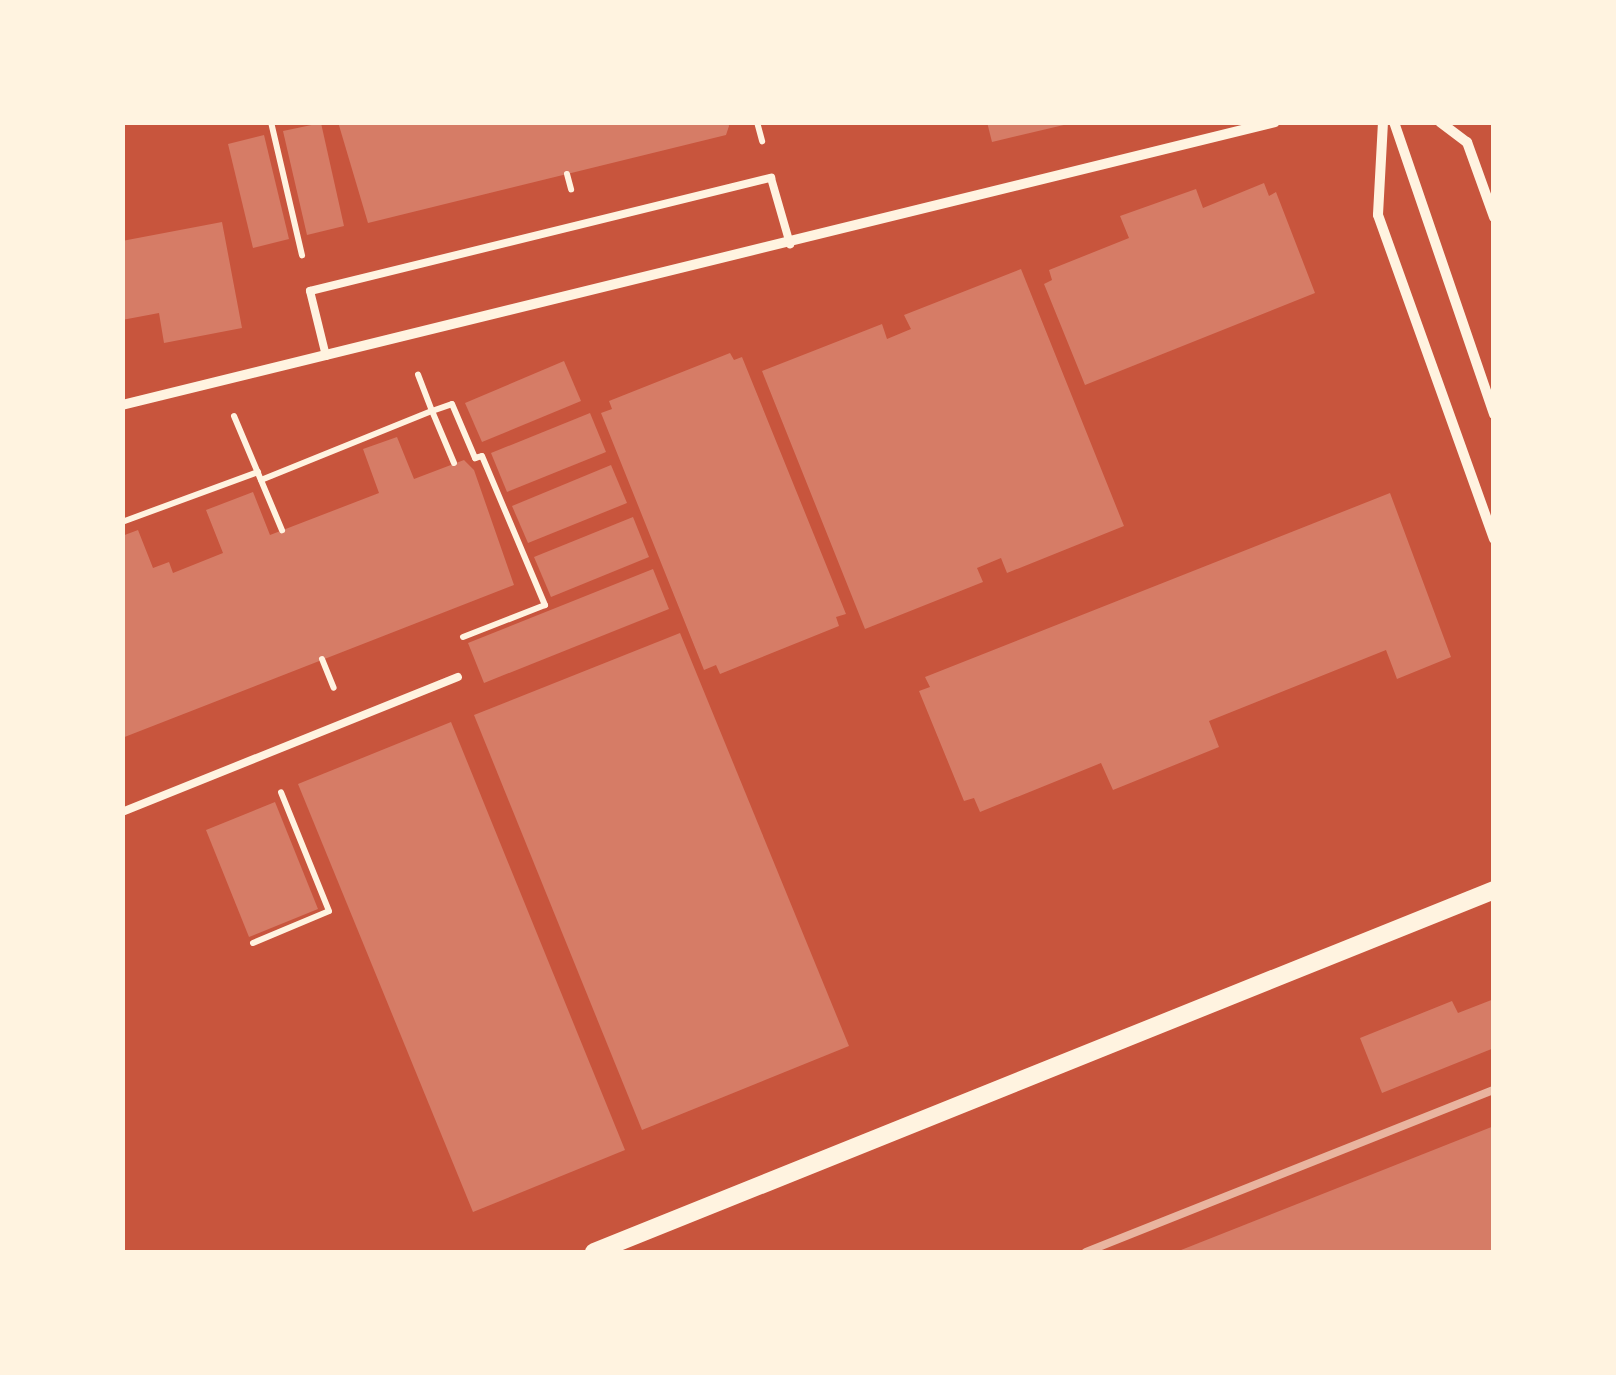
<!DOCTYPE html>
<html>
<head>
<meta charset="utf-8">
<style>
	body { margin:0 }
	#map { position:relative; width:1616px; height:1375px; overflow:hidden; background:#c8553d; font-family:Quicksand,sans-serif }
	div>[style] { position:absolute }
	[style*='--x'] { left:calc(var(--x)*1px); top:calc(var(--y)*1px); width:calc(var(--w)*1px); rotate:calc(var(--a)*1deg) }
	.building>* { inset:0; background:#d67c66 }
	.path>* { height:6px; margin:-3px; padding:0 3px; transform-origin:3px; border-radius:3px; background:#fff3e0 }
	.service>* { height:8px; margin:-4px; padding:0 4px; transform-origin:4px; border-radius:4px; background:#fff3e0 }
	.minor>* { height:10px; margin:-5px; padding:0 5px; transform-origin:5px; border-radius:5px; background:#fff3e0 }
	.tertiary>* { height:18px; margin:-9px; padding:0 9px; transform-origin:9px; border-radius:9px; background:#fff3e0 }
	.rail>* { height:8px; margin:-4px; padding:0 4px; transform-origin:4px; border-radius:4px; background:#e9b49f }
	span { translate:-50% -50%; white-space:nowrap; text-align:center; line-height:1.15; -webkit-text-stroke:9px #fff3e0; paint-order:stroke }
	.frame { position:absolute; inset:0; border:125px solid #fff3e0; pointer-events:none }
</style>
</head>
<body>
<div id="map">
	<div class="building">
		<i style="clip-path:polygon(338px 122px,728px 122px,729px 126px,726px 135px,368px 223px)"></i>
		<i style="clip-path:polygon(987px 122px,1067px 122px,1068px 124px,992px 142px)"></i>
		<i style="clip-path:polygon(321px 123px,344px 226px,307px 235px,283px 131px)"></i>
		<i style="clip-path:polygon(264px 135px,289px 239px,253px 248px,228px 144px)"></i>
		<i style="clip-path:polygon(1264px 183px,1269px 196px,1276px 192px,1315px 293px,1085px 385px,1044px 284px,1052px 280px,1049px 270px,1129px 238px,1120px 216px,1196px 189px,1203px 208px)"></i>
		<i style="clip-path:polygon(222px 222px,242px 328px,164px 343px,159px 313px,122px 320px,122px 241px)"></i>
		<i style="clip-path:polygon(1021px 269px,1124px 526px,1007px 573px,1001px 558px,977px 568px,983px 582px,865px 629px,762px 371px,882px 324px,887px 339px,911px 329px,904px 315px)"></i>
		<i style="clip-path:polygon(730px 353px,734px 360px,742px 357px,846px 614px,836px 617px,839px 626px,720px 674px,716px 665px,704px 670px,601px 413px,612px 409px,609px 401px)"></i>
		<i style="clip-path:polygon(564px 361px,581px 401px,482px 442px,465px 403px)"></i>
		<i style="clip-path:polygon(590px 413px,606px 452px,507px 492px,491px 453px)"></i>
		<i style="clip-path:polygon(397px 437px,414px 479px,464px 460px,474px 470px,514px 585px,122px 738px,122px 536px,138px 530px,153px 568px,169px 562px,173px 573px,223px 553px,206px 510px,253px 492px,270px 535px,379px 493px,363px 449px)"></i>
		<i style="clip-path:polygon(611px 465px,627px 503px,528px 543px,512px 506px)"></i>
		<i style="clip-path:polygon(1390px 493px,1451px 657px,1397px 679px,1386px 650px,1209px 721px,1219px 747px,1113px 790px,1101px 763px,980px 812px,974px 798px,964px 801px,919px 691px,930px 687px,925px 677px)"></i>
		<i style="clip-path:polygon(633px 517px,649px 557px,551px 597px,534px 557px)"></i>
		<i style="clip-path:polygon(653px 569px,669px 609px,484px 683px,468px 643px)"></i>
		<i style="clip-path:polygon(680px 633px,849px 1046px,642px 1130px,474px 715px)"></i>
		<i style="clip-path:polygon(451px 722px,625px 1150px,473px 1212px,298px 784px)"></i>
		<i style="clip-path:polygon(275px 802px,318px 909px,249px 937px,206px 830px)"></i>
		<i style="clip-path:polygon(1494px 999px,1494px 1048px,1382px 1093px,1360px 1038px,1452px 1001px,1458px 1013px)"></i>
		<i style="clip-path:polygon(1494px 1126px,1494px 1252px,1176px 1252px)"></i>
	</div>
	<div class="path">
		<i style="--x:243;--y:122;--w:1;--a:0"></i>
		<i style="--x:271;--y:122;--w:137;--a:76.9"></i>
		<i style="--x:757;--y:122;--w:20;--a:75"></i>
		<i style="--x:567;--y:174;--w:16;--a:75"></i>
		<i style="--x:234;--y:416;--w:124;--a:67.2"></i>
		<i style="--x:454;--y:463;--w:56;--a:-112.9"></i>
		<i style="--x:432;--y:411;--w:21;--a:-19"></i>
		<i style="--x:452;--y:404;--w:59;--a:66.9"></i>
		<i style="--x:475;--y:458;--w:7;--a:-16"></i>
		<i style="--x:482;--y:456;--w:162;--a:67.1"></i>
		<i style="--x:545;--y:605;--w:88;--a:158.7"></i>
		<i style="--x:261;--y:480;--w:184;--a:-22"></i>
		<i style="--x:432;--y:411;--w:39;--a:-111"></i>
		<i style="--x:122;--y:522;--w:145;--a:-20.2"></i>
		<i style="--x:322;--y:659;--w:31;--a:68"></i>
		<i style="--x:253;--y:943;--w:82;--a:-22.8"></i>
		<i style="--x:329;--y:911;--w:128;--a:-112"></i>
	</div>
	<div class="service">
		<i style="--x:326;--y:356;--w:67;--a:-103.8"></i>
		<i style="--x:310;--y:291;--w:475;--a:-13.8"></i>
		<i style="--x:771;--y:178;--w:69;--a:73.9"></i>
		<i style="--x:122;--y:812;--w:362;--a:-21.9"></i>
	</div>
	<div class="minor">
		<i style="--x:1383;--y:122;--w:93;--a:93.1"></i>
		<i style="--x:1378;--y:215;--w:344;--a:70.3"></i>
		<i style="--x:1394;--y:122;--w:309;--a:71.1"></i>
		<i style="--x:1440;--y:122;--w:34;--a:37"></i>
		<i style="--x:1467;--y:142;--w:80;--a:70.2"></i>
		<i style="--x:122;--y:405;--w:1187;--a:-13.79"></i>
	</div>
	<div class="tertiary">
		<i style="--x:594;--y:1252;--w:970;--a:-21.91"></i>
	</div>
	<div class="rail">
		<i style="--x:1086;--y:1252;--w:439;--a:-21.7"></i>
	</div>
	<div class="frame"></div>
</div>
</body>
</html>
